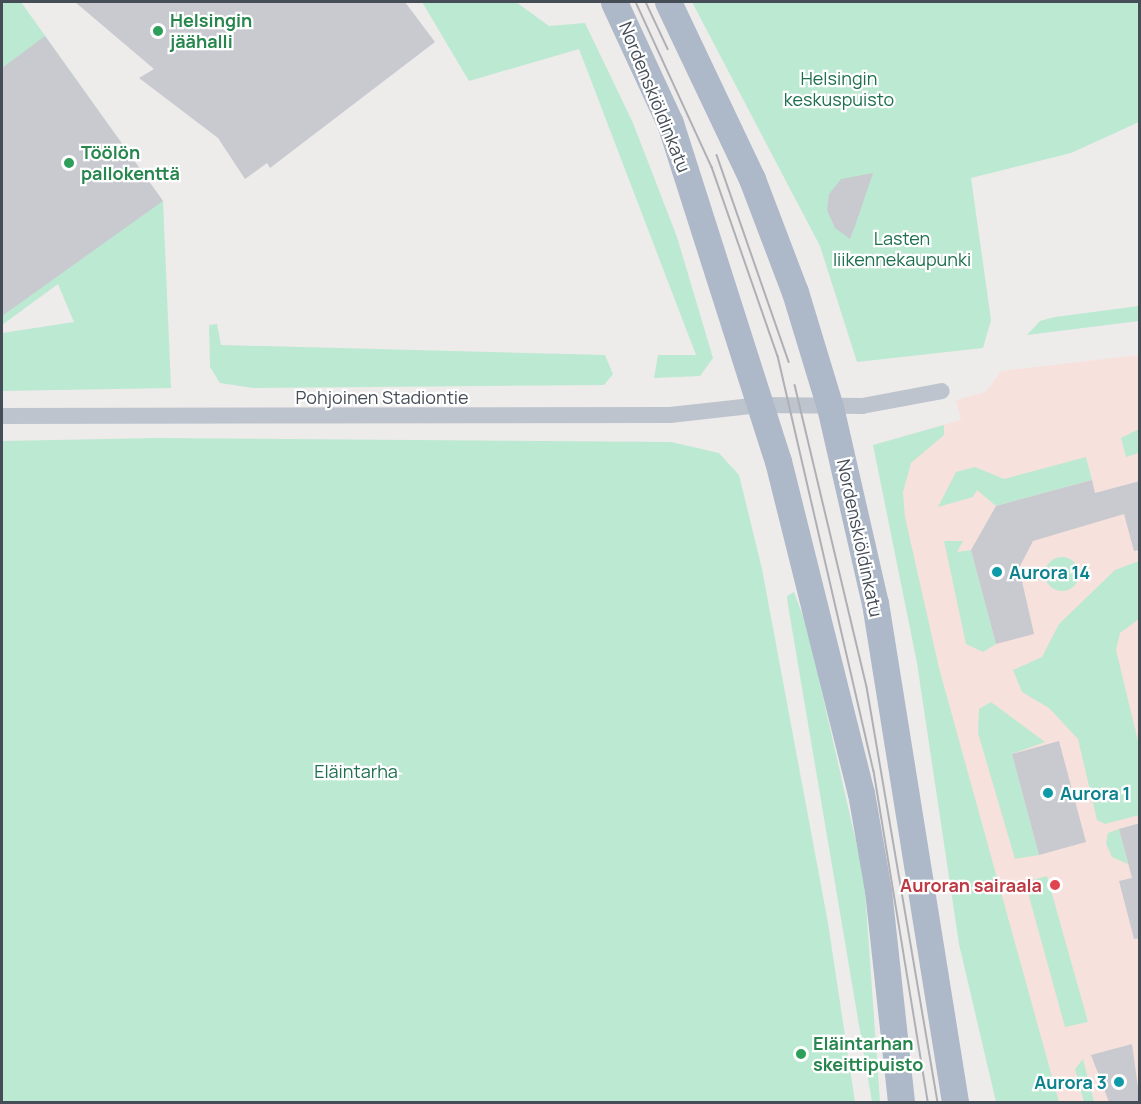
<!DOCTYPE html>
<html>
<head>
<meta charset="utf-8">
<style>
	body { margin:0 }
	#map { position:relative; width:1141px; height:1104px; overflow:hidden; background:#eeebeb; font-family:Manrope,sans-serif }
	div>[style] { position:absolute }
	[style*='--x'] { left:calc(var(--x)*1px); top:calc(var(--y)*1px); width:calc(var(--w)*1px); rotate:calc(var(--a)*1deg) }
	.medical>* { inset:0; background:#f7e1dc }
	.green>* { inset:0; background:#bce9d2 }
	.round { border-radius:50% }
	.building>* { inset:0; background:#c8cad0 }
	.minor>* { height:16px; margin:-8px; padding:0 8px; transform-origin:8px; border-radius:8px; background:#bdc4cd }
	.primary>* { height:27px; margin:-13.5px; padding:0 13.5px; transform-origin:13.5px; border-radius:13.5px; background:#adb8c8 }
	.tram>* { height:1.5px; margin:-0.75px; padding:0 0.75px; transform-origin:0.75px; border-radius:0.75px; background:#aeb0b5 }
	.dots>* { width:16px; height:16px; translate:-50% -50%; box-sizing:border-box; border:3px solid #fff; border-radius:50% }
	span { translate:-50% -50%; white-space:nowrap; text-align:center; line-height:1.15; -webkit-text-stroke:4.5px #fff; paint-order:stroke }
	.leisure-label { font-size:18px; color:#27864d; font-weight:700 }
	.left { translate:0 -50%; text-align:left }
	.park-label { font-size:18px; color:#1e7050 }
	.street-label { font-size:18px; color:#454d57 }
	.culture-label { font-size:18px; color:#0d838f; font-weight:700 }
	.right { translate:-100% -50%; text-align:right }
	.health-label { font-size:18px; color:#be3a42; font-weight:700 }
	.frame { position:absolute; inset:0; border:3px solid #454d57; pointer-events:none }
</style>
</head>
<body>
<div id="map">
	<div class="medical">
		<i style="clip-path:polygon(1139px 355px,1139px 1102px,1000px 1102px,877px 444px,961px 420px,956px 400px,986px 392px,1001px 371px)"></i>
	</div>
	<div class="green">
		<i style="clip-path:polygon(2px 2px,21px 2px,163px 201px,171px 388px,2px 391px,2px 333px,74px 322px,58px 284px,2px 325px)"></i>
		<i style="clip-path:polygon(422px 2px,516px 2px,549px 26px,585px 23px,633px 123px,677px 237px,713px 358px,700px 376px,654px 378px,658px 355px,696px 355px,579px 49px,469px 81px)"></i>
		<i style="clip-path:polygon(692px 2px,1139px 2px,1139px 122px,1071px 153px,971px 178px,991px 320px,983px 348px,857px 362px,820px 246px)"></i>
		<i style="clip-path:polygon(1139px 306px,1139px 321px,1027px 335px,1040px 321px,1055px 317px)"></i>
		<i style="clip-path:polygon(217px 324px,221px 345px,605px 355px,613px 374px,604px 385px,253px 388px,220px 383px,210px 367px,209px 325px)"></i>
		<i style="clip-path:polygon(944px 425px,944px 435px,911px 463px,903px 492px,905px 517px,939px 668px,1059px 1102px,996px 1102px,959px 944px,917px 663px,873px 445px)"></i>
		<i style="clip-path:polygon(1139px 429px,1139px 453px,1126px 457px,1121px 438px)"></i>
		<i style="clip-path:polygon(157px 438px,671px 442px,719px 453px,739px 475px,762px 569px,828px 923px,855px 1102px,2px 1102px,2px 441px)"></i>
		<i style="clip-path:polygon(1086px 457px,1092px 480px,996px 506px,977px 490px,973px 497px,938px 507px,956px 472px,975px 467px,1004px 479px)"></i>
		<i style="clip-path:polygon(944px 541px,963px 541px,957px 552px,971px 550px,996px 644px,983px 652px,966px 644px)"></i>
		<i class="round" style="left:1045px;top:557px;width:34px;height:34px"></i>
		<i style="clip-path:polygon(1139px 561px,1139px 619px,1120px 633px,1116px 650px,1139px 745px,1139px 815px,1105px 824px,1097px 820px,1078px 739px,1049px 708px,1022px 692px,1013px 670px,1042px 657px,1059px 624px,1115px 570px)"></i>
		<i style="clip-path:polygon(794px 592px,807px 627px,864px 877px,880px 1102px,872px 1102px,788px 605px,787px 596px)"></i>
		<i style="clip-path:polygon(991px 702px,1045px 742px,1012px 754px,1039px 855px,1015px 859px,978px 733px,979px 709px)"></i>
		<i style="clip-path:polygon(1119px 829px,1128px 864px,1112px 857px,1106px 843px,1108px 833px)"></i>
		<i style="clip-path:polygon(1047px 876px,1088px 1022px,1065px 1027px,1025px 882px)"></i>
		<i style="clip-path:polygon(1083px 1059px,1094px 1102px,1084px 1102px,1075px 1069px)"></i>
	</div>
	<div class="building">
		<i style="clip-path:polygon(75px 2px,405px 2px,435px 42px,270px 168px,267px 163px,245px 179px,218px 138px,139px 78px,154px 69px)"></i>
		<i style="clip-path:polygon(45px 36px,163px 201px,2px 316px,2px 68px)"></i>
		<i style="clip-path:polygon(873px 173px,855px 226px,850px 239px,835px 228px,827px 210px,829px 194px,841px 179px)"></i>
		<i style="clip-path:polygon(1092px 480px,1095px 493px,1140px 481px,1140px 550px,1134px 551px,1124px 514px,1033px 541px,1019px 568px,1034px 634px,996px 644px,971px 550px,996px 506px)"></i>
		<i style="clip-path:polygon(1059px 741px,1086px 842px,1039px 855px,1012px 754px)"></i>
		<i style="clip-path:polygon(1140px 823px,1140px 938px,1134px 939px,1119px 881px,1132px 878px,1119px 829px)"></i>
		<i style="clip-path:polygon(1132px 1044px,1140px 1102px,1109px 1102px,1091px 1055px)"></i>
	</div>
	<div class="minor">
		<i style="--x:2;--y:416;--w:668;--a:-0.09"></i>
		<i style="--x:670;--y:415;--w:92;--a:-6.3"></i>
		<i style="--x:761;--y:405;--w:101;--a:0.6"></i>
		<i style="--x:862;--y:406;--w:81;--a:-10.6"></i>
	</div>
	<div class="primary">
		<i style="--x:614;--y:2;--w:133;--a:65.2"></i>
		<i style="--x:670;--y:123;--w:355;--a:72.3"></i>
		<i style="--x:778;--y:461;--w:342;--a:76"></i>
		<i style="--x:861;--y:793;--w:98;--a:80.1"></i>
		<i style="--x:878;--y:890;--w:213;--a:83.8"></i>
		<i style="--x:668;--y:2;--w:196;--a:64.6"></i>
		<i style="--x:752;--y:179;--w:121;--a:69.2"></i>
		<i style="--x:795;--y:292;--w:120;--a:73.1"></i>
		<i style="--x:830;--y:407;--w:201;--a:77.1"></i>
		<i style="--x:875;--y:603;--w:505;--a:80.89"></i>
	</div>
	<div class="tram">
		<i style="--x:636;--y:2;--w:182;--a:65.3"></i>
		<i style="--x:712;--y:167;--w:200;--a:70.8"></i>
		<i style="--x:778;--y:356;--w:426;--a:77"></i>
		<i style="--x:874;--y:771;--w:335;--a:80.7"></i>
		<i style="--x:646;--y:2;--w:52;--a:64.9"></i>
		<i style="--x:717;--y:155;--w:219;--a:70.8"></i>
		<i style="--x:795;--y:385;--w:310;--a:76.6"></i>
		<i style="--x:867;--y:687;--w:421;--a:80.3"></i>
	</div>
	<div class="dots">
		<i style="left:158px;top:31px;background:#2e9e5b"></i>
		<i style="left:69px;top:163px;background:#2e9e5b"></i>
		<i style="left:997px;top:572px;background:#0f9aa8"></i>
		<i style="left:1048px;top:793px;background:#0f9aa8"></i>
		<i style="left:1055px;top:885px;background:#e0444e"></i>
		<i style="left:801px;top:1054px;background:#2e9e5b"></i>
		<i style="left:1119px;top:1082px;background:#0f9aa8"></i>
	</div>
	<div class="leisure-label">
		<span class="left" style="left:170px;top:31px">Helsingin<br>jäähalli</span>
		<span class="left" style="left:81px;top:163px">Töölön<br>pallokenttä</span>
		<span class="left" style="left:813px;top:1054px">Eläintarhan<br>skeittipuisto</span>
	</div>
	<div class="park-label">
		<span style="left:839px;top:89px">Helsingin<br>keskuspuisto</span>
		<span style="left:902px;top:249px">Lasten<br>liikennekaupunki</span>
		<span style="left:356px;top:771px">Eläintarha</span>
	</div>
	<div class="street-label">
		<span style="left:655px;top:97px;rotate:68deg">Nordenskiöldinkatu</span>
		<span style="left:382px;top:397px">Pohjoinen Stadiontie</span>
		<span style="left:860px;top:538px;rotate:78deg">Nordenskiöldinkatu</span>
	</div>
	<div class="culture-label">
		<span class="left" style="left:1009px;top:572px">Aurora 14</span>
		<span class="left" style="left:1060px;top:793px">Aurora 1</span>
		<span class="right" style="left:1107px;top:1082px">Aurora 3</span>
	</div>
	<div class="health-label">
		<span class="right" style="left:1042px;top:885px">Auroran sairaala</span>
	</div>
	<div class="frame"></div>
</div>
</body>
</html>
